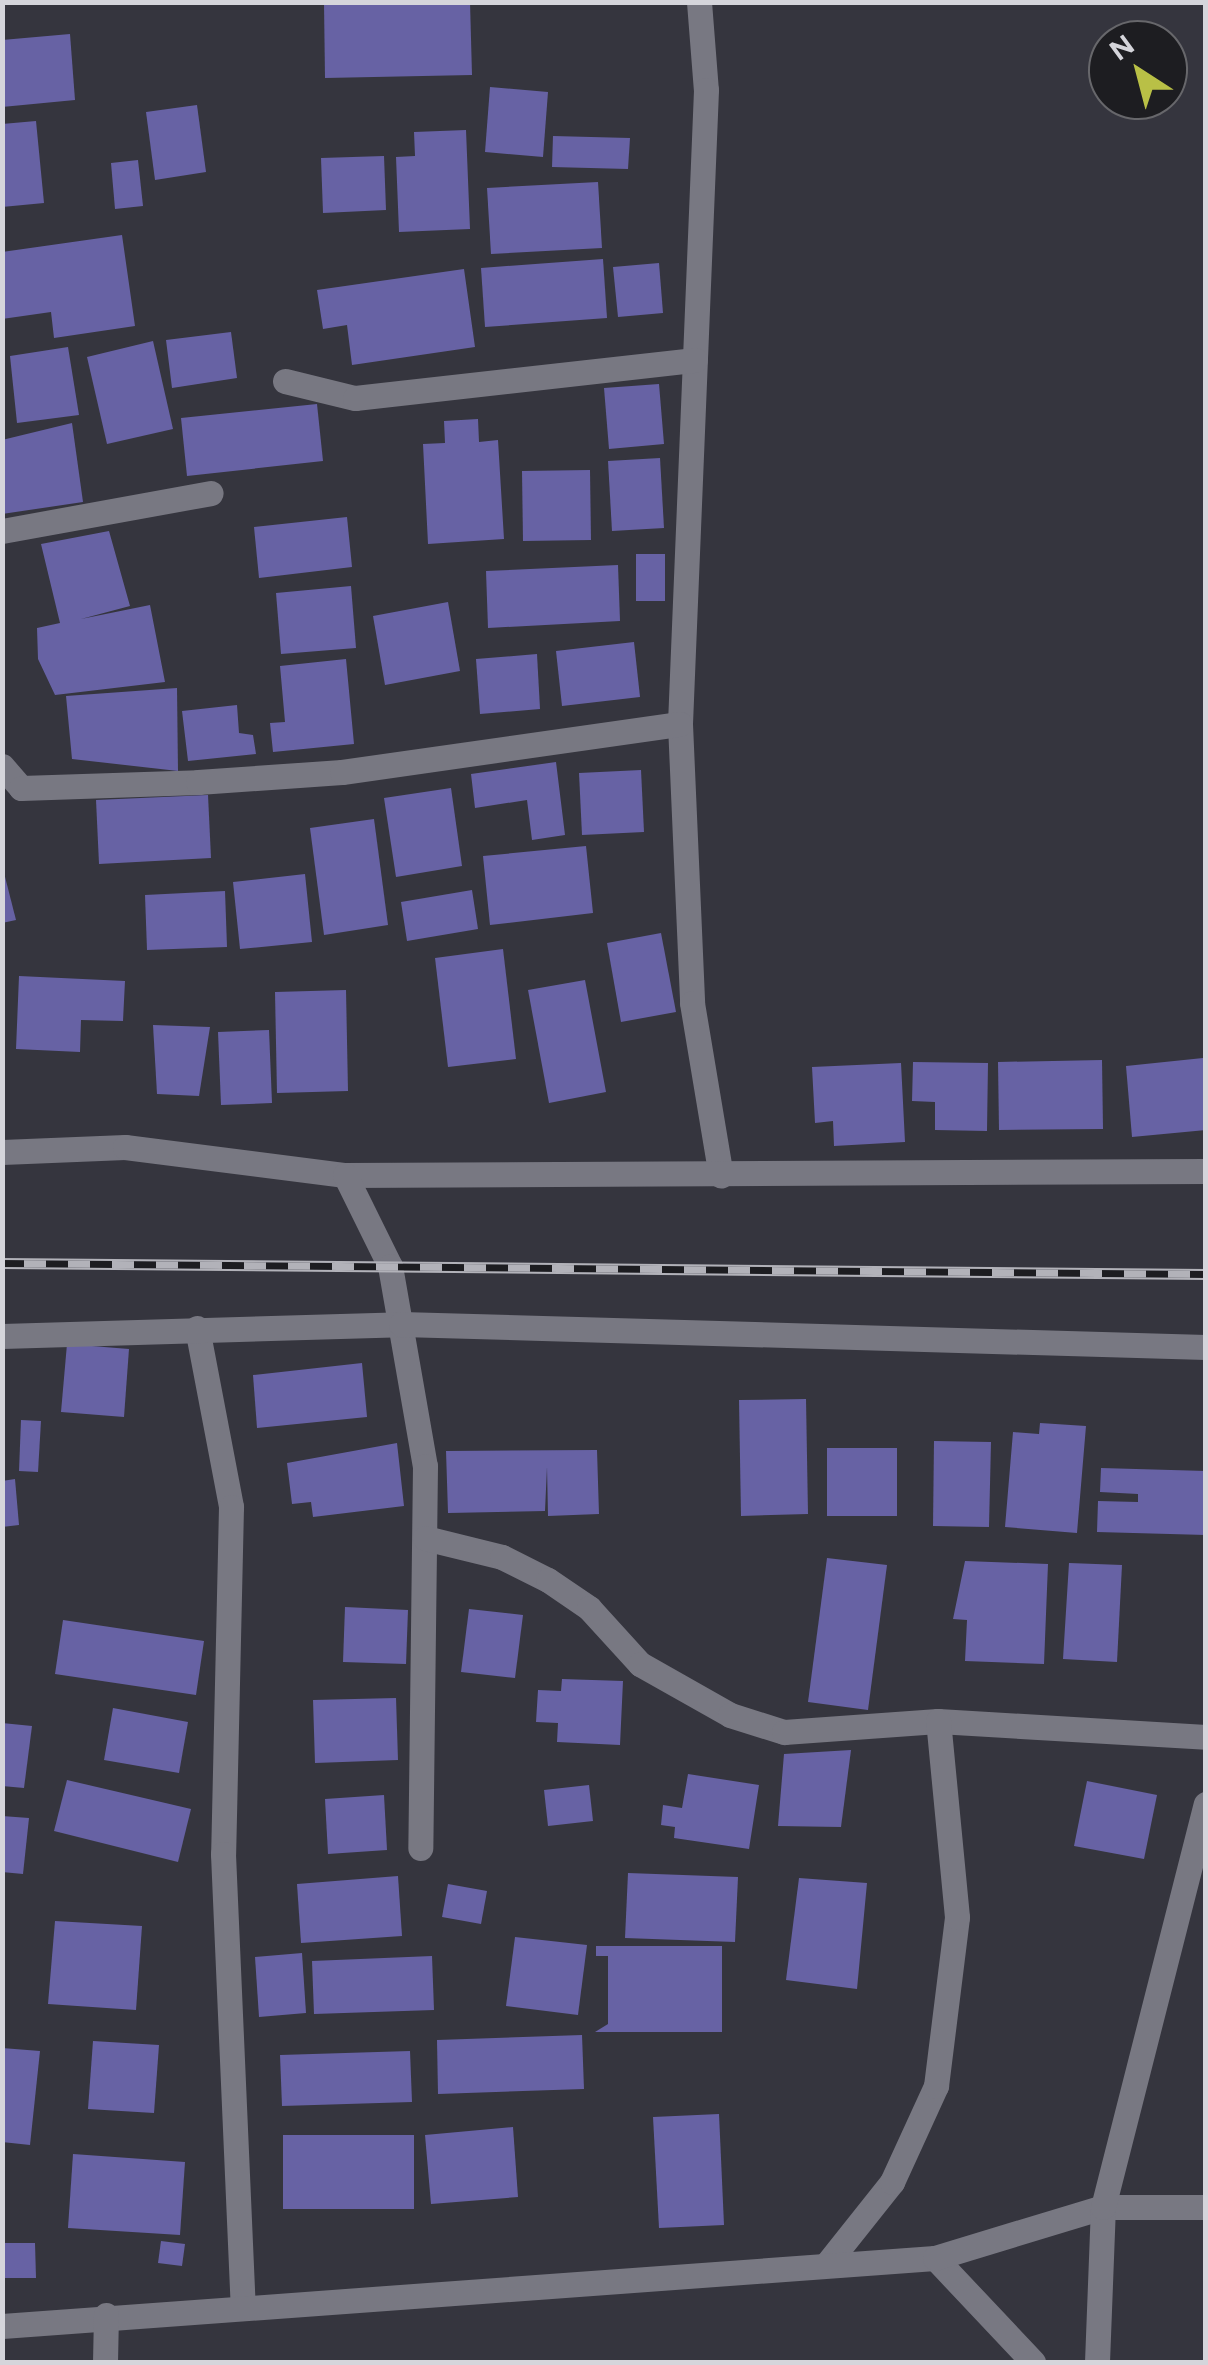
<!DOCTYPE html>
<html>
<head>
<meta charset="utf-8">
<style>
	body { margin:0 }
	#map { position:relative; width:1208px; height:2365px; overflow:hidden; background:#35353e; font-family:Figtree,sans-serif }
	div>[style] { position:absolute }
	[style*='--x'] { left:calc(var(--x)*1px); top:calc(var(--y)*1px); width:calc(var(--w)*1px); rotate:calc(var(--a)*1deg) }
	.building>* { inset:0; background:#6762a4 }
	.minor>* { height:25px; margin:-12.5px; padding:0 12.5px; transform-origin:12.5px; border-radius:12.5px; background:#787882 }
	.rail>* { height:11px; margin-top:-5.5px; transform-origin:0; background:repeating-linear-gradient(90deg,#1d1d21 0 22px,#b2b2b9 0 44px); box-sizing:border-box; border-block:2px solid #b2b2b9 }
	span { translate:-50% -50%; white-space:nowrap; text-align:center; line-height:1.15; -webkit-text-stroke:10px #1d1d21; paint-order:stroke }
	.frame { position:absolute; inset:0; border:5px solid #d5d5db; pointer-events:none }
	.north { position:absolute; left:1088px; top:20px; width:100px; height:100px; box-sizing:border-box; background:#1d1d21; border:2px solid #67676b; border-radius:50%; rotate:324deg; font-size:28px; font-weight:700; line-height:40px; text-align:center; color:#d5d5db }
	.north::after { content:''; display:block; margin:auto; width:35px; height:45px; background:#b9c046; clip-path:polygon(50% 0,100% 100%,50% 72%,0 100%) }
</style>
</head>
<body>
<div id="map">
	<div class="building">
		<i style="clip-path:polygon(470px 2px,472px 75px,325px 78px,324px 3px)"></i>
		<i style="clip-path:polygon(70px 34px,75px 100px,2px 107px,2px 40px)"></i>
		<i style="clip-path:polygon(490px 87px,548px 92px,543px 157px,485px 152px)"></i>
		<i style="clip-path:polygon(197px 105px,206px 172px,155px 180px,146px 112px)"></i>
		<i style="clip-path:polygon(36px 121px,44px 203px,2px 207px,2px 124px)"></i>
		<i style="clip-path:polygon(466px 130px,470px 229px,399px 232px,396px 157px,415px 156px,414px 132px)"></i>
		<i style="clip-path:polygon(553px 136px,630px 138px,628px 169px,552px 167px)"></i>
		<i style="clip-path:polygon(384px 156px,386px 210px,323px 213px,321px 158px)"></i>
		<i style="clip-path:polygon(138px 160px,143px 206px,115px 209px,111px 163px)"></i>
		<i style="clip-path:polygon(598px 182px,602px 248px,491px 254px,487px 188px)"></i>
		<i style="clip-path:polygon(122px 235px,135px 326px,54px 338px,51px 312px,2px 319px,2px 252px)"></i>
		<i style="clip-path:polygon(603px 259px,607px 318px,485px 327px,481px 268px)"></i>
		<i style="clip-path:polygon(659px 263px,663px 313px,618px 317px,613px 267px)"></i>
		<i style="clip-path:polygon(464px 269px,475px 347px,352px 365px,347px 325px,323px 329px,317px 290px)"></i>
		<i style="clip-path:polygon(231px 332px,237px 378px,172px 388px,166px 340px)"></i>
		<i style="clip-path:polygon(153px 341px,173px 429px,107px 444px,87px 357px)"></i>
		<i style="clip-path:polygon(68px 347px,79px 415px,17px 423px,10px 356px)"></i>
		<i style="clip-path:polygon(659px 384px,664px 444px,609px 449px,604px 388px)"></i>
		<i style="clip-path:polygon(317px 404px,323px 461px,187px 476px,181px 418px)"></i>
		<i style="clip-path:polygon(478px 419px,479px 442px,498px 440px,504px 539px,428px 544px,423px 444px,445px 443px,444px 421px)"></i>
		<i style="clip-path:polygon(72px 423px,83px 502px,2px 514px,2px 440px)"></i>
		<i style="clip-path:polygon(660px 458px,664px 528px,612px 531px,608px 461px)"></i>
		<i style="clip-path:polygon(590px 470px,591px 540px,523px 541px,522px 471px)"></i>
		<i style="clip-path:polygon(347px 517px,352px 567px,259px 578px,254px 527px)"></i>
		<i style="clip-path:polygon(109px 531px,130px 606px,81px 619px,150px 605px,165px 682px,55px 695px,38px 659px,37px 628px,60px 623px,41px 544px)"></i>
		<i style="clip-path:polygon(636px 554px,665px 554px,665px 601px,636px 601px)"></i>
		<i style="clip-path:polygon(618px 565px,620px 621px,488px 628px,486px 571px)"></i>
		<i style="clip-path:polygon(351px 586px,356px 648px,281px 654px,276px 593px)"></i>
		<i style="clip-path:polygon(448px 602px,460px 671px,385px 685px,373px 616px)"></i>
		<i style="clip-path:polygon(634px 642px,640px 697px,562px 706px,556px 651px)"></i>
		<i style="clip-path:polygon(537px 654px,540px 709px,480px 714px,476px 659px)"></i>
		<i style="clip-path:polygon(346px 659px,354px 744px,273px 752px,270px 723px,285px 722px,280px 666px)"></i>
		<i style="clip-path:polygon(177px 688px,178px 771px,72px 759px,66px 696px)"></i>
		<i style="clip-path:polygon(237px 705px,239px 733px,253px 735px,256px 754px,188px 761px,182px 711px)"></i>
		<i style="clip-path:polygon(556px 762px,565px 835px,532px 840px,527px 800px,475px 808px,471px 774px)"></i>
		<i style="clip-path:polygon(641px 770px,644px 832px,582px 835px,579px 773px)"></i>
		<i style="clip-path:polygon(451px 788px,462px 866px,396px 877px,384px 798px)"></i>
		<i style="clip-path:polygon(208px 795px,211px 858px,99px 864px,96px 800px)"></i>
		<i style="clip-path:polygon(374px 819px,388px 925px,324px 935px,310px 828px)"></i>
		<i style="clip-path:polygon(586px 846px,593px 913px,490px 925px,483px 856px)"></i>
		<i style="clip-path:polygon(2px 865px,16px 920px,2px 923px)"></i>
		<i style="clip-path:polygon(305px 874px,312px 942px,240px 949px,233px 882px)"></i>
		<i style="clip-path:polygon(472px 890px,478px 929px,407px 941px,401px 902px)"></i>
		<i style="clip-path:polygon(225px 891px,227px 947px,147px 950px,145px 895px)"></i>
		<i style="clip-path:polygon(661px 933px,676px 1012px,621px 1022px,607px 943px)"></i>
		<i style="clip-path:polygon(503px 949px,516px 1059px,448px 1067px,435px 958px)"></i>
		<i style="clip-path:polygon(19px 976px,125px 981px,123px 1021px,81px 1020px,80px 1052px,16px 1049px)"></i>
		<i style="clip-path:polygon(585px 980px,606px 1092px,549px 1103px,528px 990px)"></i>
		<i style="clip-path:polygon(346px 990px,348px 1091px,277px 1093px,275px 992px)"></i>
		<i style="clip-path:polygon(153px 1025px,210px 1027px,199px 1096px,157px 1094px)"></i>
		<i style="clip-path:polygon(269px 1030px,272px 1103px,221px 1105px,218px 1032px)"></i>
		<i style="clip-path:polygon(1203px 1058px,1206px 1130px,1132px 1137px,1126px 1066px)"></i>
		<i style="clip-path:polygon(1102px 1060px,1103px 1129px,999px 1130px,998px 1062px)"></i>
		<i style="clip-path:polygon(913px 1062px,988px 1063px,987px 1131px,935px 1130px,935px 1102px,912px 1101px)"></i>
		<i style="clip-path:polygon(901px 1063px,905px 1142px,834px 1146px,833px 1121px,815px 1123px,812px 1067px)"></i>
		<i style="clip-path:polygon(67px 1344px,129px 1349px,124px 1417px,61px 1412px)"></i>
		<i style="clip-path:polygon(362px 1363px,367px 1417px,257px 1428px,253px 1375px)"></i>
		<i style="clip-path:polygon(806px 1399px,808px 1514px,741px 1516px,739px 1400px)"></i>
		<i style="clip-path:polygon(21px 1420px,41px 1421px,38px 1472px,19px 1471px)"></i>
		<i style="clip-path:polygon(1040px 1423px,1086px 1426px,1077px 1533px,1005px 1527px,1013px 1432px,1039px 1434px)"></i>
		<i style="clip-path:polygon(934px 1441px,991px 1442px,989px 1527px,933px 1526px)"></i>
		<i style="clip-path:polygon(397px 1443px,404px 1506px,313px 1517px,311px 1502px,292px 1504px,287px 1463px)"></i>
		<i style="clip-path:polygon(827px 1448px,897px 1448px,897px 1516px,827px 1516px)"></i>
		<i style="clip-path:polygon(597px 1450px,599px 1514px,548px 1516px,547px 1467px,545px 1511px,448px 1513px,446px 1451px)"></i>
		<i style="clip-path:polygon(1101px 1468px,1206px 1471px,1206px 1535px,1097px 1532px,1098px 1501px,1138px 1502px,1138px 1494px,1100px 1492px)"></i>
		<i style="clip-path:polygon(15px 1479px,19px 1525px,2px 1527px,2px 1481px)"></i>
		<i style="clip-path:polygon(827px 1558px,887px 1565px,868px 1710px,808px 1702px)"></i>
		<i style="clip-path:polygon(965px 1561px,1048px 1564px,1044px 1664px,965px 1661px,967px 1620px,953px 1619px)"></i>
		<i style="clip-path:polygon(1069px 1563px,1122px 1565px,1117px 1662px,1063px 1659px)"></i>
		<i style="clip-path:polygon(345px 1607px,408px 1610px,406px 1664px,343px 1662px)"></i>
		<i style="clip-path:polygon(469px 1609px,523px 1615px,515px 1678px,461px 1672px)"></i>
		<i style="clip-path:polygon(63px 1620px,204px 1641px,196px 1695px,55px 1674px)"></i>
		<i style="clip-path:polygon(562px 1679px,623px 1681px,620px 1745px,557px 1742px,558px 1723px,536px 1722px,538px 1690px,561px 1691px)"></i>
		<i style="clip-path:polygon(396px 1698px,398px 1760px,315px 1763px,313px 1700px)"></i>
		<i style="clip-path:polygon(113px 1708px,188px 1722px,179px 1773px,104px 1760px)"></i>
		<i style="clip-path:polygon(2px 1723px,32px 1726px,24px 1788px,2px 1786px)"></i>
		<i style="clip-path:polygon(851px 1750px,841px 1827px,778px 1826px,784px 1754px)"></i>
		<i style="clip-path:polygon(688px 1774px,759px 1785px,749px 1849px,674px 1838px,675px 1827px,661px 1825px,663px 1805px,682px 1808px)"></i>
		<i style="clip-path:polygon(67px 1780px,191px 1809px,178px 1862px,54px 1831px)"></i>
		<i style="clip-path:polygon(1087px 1781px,1157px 1795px,1144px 1859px,1074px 1846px)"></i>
		<i style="clip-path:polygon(589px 1785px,593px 1821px,548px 1826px,544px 1790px)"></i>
		<i style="clip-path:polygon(384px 1795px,387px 1850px,328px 1854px,325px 1799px)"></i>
		<i style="clip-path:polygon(2px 1816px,29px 1818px,23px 1874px,2px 1872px)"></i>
		<i style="clip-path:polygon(628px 1873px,738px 1877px,735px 1942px,625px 1938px)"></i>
		<i style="clip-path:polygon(398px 1876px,402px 1936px,301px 1943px,297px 1884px)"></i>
		<i style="clip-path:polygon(799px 1878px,867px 1883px,857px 1989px,786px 1980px)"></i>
		<i style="clip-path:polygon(448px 1884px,487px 1891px,481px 1924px,442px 1917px)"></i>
		<i style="clip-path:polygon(55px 1921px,142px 1926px,136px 2010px,48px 2004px)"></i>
		<i style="clip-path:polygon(515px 1937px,587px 1945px,578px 2015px,506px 2006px)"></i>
		<i style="clip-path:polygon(596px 1946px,722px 1946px,722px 2032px,595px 2032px,608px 2024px,608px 1956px,596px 1956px)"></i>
		<i style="clip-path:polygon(302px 1953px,306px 2013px,259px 2017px,255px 1957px)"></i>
		<i style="clip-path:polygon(432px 1956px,434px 2010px,314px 2014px,312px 1961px)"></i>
		<i style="clip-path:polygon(582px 2035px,584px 2089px,438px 2094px,437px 2040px)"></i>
		<i style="clip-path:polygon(93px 2041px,159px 2045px,154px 2113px,88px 2109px)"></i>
		<i style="clip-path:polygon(2px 2048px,40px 2051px,30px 2145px,2px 2142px)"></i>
		<i style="clip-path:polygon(410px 2051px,412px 2102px,282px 2106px,280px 2055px)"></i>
		<i style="clip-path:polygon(719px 2114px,724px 2225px,659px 2228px,653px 2117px)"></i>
		<i style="clip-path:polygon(513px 2127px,518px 2197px,431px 2204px,425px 2135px)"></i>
		<i style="clip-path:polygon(283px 2135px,414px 2135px,414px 2209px,283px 2209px)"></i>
		<i style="clip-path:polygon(73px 2154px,185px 2162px,180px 2235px,68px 2228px)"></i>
		<i style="clip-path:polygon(161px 2241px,185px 2244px,182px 2266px,158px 2263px)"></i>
		<i style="clip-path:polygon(2px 2243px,35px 2243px,36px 2278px,2px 2278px)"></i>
	</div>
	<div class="minor">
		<i style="--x:699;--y:2;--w:88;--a:85.5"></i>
		<i style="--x:706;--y:90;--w:635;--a:92.35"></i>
		<i style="--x:680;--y:724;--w:279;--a:87.5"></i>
		<i style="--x:692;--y:1003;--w:175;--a:80.5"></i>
		<i style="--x:285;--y:381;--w:72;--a:13.7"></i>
		<i style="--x:355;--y:398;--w:342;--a:-6.4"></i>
		<i style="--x:2;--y:531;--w:212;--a:-10.3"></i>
		<i style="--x:2;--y:766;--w:29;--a:49"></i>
		<i style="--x:21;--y:788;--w:177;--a:-1.9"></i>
		<i style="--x:198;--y:782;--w:144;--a:-4"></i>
		<i style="--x:342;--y:772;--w:341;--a:-8.1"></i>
		<i style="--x:2;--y:1152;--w:123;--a:-2.3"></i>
		<i style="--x:125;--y:1147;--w:222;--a:7.3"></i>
		<i style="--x:345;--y:1175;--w:861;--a:-0.27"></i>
		<i style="--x:345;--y:1175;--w:102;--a:63.7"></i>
		<i style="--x:390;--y:1266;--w:203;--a:80.1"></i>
		<i style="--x:425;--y:1466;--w:382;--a:90.7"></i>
		<i style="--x:197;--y:1328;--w:182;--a:79.2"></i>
		<i style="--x:231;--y:1507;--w:347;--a:91.3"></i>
		<i style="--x:223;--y:1854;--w:452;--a:87.5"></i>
		<i style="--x:2;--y:1336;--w:399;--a:-1.7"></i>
		<i style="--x:401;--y:1324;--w:805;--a:1.64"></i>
		<i style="--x:425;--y:1538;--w:79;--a:13.9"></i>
		<i style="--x:502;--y:1557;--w:51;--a:26.6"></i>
		<i style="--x:548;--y:1580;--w:50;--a:34.3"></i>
		<i style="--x:589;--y:1608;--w:76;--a:47.7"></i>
		<i style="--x:640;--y:1664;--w:103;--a:29.5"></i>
		<i style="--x:730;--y:1715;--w:57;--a:17.5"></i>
		<i style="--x:784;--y:1732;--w:154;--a:-4.1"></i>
		<i style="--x:938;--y:1721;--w:268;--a:3.4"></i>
		<i style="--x:935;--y:2258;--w:143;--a:46.7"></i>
		<i style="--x:826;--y:2265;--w:106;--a:-51.5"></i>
		<i style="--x:892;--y:2182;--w:106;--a:-65.4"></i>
		<i style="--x:936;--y:2086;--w:170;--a:-82.9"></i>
		<i style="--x:957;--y:1917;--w:197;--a:-95.5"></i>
		<i style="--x:2;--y:2326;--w:935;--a:-4.17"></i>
		<i style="--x:935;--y:2258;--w:176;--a:-16.9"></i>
		<i style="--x:1103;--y:2207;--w:103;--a:0"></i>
		<i style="--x:105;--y:2362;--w:47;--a:-88.8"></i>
		<i style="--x:1097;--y:2362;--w:155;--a:-87.8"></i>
		<i style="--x:1103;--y:2207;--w:416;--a:-75.7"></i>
	</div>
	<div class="rail">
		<i style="--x:2;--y:1263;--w:1204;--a:0.52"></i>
	</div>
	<div class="frame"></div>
	<div class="north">N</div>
</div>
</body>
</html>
